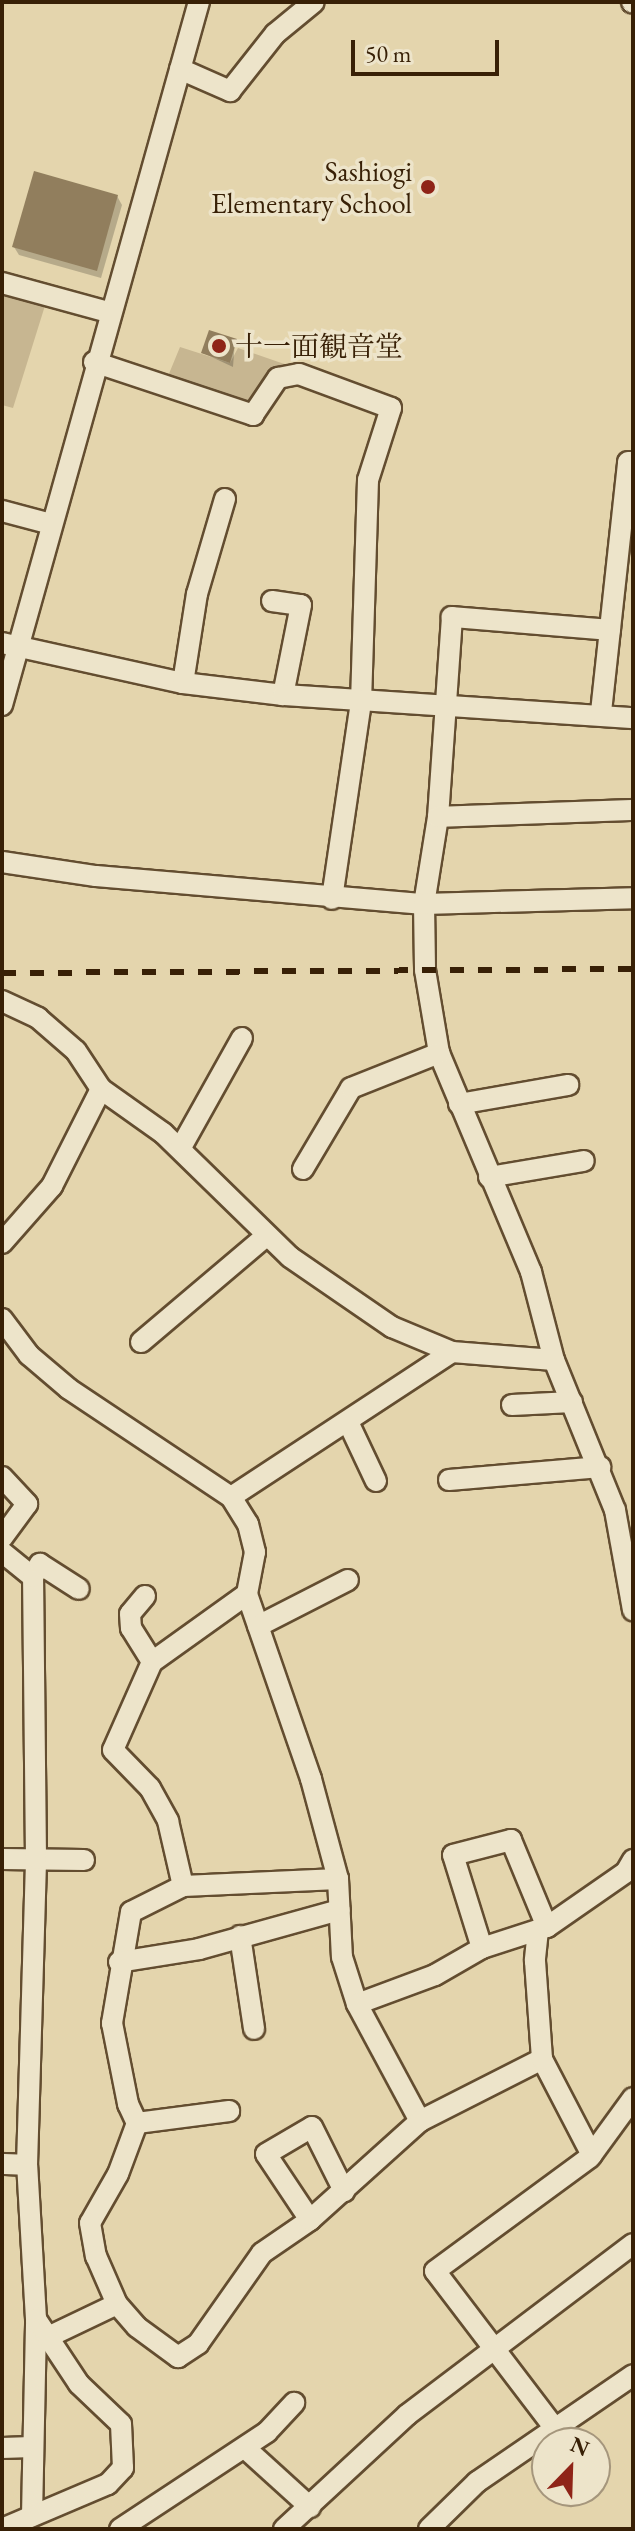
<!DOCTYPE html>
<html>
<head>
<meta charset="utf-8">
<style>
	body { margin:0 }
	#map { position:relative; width:635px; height:2531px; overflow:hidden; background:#e4d5ad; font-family:"EB Garamond","Noto Serif JP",serif }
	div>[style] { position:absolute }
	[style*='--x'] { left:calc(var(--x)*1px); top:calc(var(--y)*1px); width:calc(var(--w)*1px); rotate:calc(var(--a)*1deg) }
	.green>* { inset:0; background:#c7b691 }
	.shadow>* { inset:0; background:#0003 }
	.building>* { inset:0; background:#917e5d }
	.roads { filter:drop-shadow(2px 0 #634d30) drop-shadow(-2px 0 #634d30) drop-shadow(0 2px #634d30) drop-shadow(0 -2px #634d30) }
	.minor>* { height:20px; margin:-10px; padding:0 10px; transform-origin:10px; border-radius:10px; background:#ede4ca }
	.rail>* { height:6px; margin-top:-3px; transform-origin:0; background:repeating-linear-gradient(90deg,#382006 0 14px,transparent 0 28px) }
	.dots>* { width:22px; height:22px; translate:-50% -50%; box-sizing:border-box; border:4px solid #ede4ca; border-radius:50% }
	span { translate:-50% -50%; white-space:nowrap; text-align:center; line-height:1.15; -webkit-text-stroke:7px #ede4ca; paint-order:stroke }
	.poi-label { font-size:28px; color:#382006 }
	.right { translate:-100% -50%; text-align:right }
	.left { translate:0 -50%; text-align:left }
	.frame { position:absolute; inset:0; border:4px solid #382006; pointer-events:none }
	.north { position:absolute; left:531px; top:2427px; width:80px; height:80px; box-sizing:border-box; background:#ede4ca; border:2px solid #a5967c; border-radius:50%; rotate:23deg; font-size:22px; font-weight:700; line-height:32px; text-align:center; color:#382006 }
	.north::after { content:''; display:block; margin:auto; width:28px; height:36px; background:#8f2418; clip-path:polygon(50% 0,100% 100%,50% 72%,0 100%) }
	.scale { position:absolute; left:351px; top:40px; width:148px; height:36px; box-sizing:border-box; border:4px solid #382006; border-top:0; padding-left:10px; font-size:24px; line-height:28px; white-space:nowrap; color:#382006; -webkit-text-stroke:6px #ede4ca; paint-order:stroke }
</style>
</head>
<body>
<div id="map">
	<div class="green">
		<i style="clip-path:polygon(2px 287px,48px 296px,13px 408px,2px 405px)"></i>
		<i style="clip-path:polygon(180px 347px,230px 363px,238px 348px,293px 367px,253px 415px,166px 381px)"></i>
	</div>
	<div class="shadow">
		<i style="clip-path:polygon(117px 196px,122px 205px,101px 278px,19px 255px,14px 247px)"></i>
		<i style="clip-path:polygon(235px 341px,233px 367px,203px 353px)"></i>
	</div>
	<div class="building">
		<i style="clip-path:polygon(34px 171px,118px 195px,97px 271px,12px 247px)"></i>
		<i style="clip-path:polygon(209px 330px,237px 339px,230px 363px,201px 353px)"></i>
	</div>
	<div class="roads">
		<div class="minor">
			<i style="--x:632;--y:2;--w:1;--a:45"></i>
			<i style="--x:180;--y:69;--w:55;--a:23.7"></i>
			<i style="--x:230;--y:91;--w:73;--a:-51.7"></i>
			<i style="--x:275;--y:34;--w:50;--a:-39.4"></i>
			<i style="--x:2;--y:283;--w:110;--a:15.3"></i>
			<i style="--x:94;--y:362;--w:168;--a:18.4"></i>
			<i style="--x:253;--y:415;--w:45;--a:-56"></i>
			<i style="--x:278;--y:378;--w:21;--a:-11"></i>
			<i style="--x:299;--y:374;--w:98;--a:20.3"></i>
			<i style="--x:391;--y:408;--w:76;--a:107.7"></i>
			<i style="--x:368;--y:480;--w:222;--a:91.8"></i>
			<i style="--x:361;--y:702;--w:199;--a:98.4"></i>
			<i style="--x:2;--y:511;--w:51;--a:14.9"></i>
			<i style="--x:272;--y:601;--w:29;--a:8"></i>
			<i style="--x:301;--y:605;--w:92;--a:101.3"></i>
			<i style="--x:610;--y:630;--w:159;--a:-175.3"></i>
			<i style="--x:452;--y:617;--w:200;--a:94"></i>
			<i style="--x:438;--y:817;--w:88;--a:99.1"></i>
			<i style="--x:424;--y:904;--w:66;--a:89.1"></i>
			<i style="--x:425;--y:970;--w:84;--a:80.4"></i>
			<i style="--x:439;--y:1053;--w:238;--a:67.2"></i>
			<i style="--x:531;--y:1272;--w:91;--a:75.4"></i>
			<i style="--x:554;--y:1360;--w:162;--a:67.9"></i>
			<i style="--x:615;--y:1510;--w:102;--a:79.8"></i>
			<i style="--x:2;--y:643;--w:185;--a:12.5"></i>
			<i style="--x:183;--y:683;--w:101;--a:6.8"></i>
			<i style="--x:283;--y:695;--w:351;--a:3.8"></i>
			<i style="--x:183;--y:683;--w:90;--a:-81.1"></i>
			<i style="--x:197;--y:594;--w:99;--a:-73.6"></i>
			<i style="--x:2;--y:705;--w:730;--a:-74.35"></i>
			<i style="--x:601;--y:712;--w:251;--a:-83.8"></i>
			<i style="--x:628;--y:462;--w:5;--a:0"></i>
			<i style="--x:438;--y:817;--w:195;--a:-2.1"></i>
			<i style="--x:2;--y:862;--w:95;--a:8.5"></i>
			<i style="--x:96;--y:876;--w:329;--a:4.9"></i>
			<i style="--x:424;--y:904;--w:209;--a:-1.6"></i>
			<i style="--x:2;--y:1001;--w:40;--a:25"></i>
			<i style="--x:38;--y:1018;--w:50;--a:41"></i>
			<i style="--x:76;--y:1051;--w:45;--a:56.7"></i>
			<i style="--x:101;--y:1089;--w:76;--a:35.4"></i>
			<i style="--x:163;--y:1133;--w:177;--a:44.3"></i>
			<i style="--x:290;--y:1257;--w:124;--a:34.5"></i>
			<i style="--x:392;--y:1327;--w:65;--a:22.6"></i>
			<i style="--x:452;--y:1352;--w:102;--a:4.5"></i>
			<i style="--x:459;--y:1104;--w:111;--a:-9.9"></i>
			<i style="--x:180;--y:1149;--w:127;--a:-60.8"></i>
			<i style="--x:303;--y:1169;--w:94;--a:-59.3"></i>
			<i style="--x:351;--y:1088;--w:95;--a:-21.7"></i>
			<i style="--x:489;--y:1177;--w:96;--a:-9.6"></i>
			<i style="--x:2;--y:1243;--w:76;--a:-48.7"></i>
			<i style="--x:52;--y:1186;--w:109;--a:-63.2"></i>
			<i style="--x:2;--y:1319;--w:45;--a:53.1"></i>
			<i style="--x:29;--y:1355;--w:52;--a:40.4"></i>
			<i style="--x:69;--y:1389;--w:195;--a:33.7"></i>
			<i style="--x:231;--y:1497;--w:32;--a:58"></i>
			<i style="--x:248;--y:1524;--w:29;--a:76"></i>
			<i style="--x:255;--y:1552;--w:43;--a:100.8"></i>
			<i style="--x:247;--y:1594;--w:117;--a:144.4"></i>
			<i style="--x:141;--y:1342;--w:165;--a:-40.3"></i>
			<i style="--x:512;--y:1405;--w:60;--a:-2.9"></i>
			<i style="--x:349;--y:1424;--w:63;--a:64.7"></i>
			<i style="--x:2;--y:1477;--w:37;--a:47"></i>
			<i style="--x:27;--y:1504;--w:42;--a:126.3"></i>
			<i style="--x:449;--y:1480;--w:152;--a:-4.9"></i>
			<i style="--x:231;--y:1497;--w:264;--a:-33.3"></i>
			<i style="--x:2;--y:1552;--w:40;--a:39"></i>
			<i style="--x:247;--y:1594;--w:196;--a:70.9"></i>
			<i style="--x:311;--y:1779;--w:104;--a:74.9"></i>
			<i style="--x:338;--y:1879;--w:78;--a:87.1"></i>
			<i style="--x:342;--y:1957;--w:49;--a:72.3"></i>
			<i style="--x:357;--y:2004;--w:133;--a:61.7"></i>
			<i style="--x:145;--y:1596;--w:23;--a:130"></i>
			<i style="--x:130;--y:1614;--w:14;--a:86"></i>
			<i style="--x:131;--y:1628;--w:40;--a:58"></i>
			<i style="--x:152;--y:1662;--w:96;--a:113.9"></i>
			<i style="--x:113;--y:1750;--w:53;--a:45.8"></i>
			<i style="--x:150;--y:1788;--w:38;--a:61"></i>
			<i style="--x:168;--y:1821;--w:67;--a:77"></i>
			<i style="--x:258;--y:1626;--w:101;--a:-27.1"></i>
			<i style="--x:2;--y:1859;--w:82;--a:0.7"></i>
			<i style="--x:338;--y:1879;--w:155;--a:177.4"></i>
			<i style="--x:183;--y:1886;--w:58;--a:153.4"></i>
			<i style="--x:131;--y:1912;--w:113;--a:99.7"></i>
			<i style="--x:112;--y:2023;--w:83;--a:78.8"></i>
			<i style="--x:128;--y:2104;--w:21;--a:65"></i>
			<i style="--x:137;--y:2123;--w:54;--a:110.4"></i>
			<i style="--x:118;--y:2174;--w:56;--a:119.7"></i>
			<i style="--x:90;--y:2223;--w:34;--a:80"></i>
			<i style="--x:96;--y:2256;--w:52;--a:66.4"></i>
			<i style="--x:117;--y:2304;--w:30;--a:49"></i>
			<i style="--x:137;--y:2327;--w:51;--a:36.2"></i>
			<i style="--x:178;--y:2357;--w:24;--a:-33"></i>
			<i style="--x:198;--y:2344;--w:111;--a:-54.9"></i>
			<i style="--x:262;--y:2253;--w:58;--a:-34.5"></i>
			<i style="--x:310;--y:2220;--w:148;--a:-42"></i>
			<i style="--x:420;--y:2121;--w:137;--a:-26.9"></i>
			<i style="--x:542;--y:2059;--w:108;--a:62.5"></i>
			<i style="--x:538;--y:1930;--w:31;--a:96"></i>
			<i style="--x:535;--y:1961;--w:98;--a:85.9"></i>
			<i style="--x:240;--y:1936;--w:94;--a:81.4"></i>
			<i style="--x:482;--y:1948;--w:97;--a:-107.3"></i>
			<i style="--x:453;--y:1855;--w:60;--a:-14.5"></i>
			<i style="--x:511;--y:1840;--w:94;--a:67.5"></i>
			<i style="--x:119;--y:1962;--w:81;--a:-9.2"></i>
			<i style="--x:199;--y:1949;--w:146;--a:-15.5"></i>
			<i style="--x:357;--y:2004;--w:83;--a:-20.4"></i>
			<i style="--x:435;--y:1975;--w:54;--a:-29.9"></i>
			<i style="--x:482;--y:1948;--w:68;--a:-17.9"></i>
			<i style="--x:547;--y:1927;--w:96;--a:-34.8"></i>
			<i style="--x:626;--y:1872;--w:14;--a:-60"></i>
			<i style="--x:137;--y:2123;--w:93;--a:-7.4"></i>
			<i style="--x:2;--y:2164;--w:25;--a:2"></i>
			<i style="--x:310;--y:2220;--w:79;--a:-123.7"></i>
			<i style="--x:266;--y:2154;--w:53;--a:-30.4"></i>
			<i style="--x:312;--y:2127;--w:72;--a:63.4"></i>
			<i style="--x:48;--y:2337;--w:76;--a:-25.6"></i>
			<i style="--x:566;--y:2443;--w:216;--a:-127.3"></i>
			<i style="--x:435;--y:2271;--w:192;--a:-36.3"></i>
			<i style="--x:590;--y:2157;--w:73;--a:-53.9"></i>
			<i style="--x:2;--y:2448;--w:30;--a:-2"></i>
			<i style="--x:245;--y:2448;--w:88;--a:42.2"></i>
			<i style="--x:32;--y:2516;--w:197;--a:-88.8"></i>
			<i style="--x:36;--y:2319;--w:154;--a:-93.3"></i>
			<i style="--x:27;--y:2165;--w:306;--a:-88.3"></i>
			<i style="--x:36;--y:1859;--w:282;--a:-90.6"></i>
			<i style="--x:33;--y:1577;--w:15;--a:-62"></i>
			<i style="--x:40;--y:1564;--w:46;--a:32.7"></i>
			<i style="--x:2;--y:2529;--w:115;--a:-23"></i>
			<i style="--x:108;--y:2484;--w:22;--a:-47"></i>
			<i style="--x:123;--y:2468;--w:44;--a:-92.6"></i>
			<i style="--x:121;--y:2424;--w:58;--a:-136.4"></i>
			<i style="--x:79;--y:2384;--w:78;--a:-123.5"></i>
			<i style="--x:120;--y:2529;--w:176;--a:-33.4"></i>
			<i style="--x:267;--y:2432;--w:40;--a:-47"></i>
			<i style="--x:284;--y:2529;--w:168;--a:-42.8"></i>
			<i style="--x:407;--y:2415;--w:283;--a:-37.1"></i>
			<i style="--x:429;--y:2529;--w:67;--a:-44.4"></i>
			<i style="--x:477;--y:2482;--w:189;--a:-34.4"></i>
		</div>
	</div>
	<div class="rail">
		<i style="--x:2;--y:973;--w:631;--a:-0.36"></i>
	</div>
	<div class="dots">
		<i style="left:428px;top:187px;background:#8f2418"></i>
		<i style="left:219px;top:346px;background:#8f2418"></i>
	</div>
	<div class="poi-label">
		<span class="right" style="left:412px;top:187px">Sashiogi<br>Elementary School</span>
		<span class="left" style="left:235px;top:346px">十一面観音堂</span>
	</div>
	<div class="frame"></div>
	<div class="north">N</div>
	<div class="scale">50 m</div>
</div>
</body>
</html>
